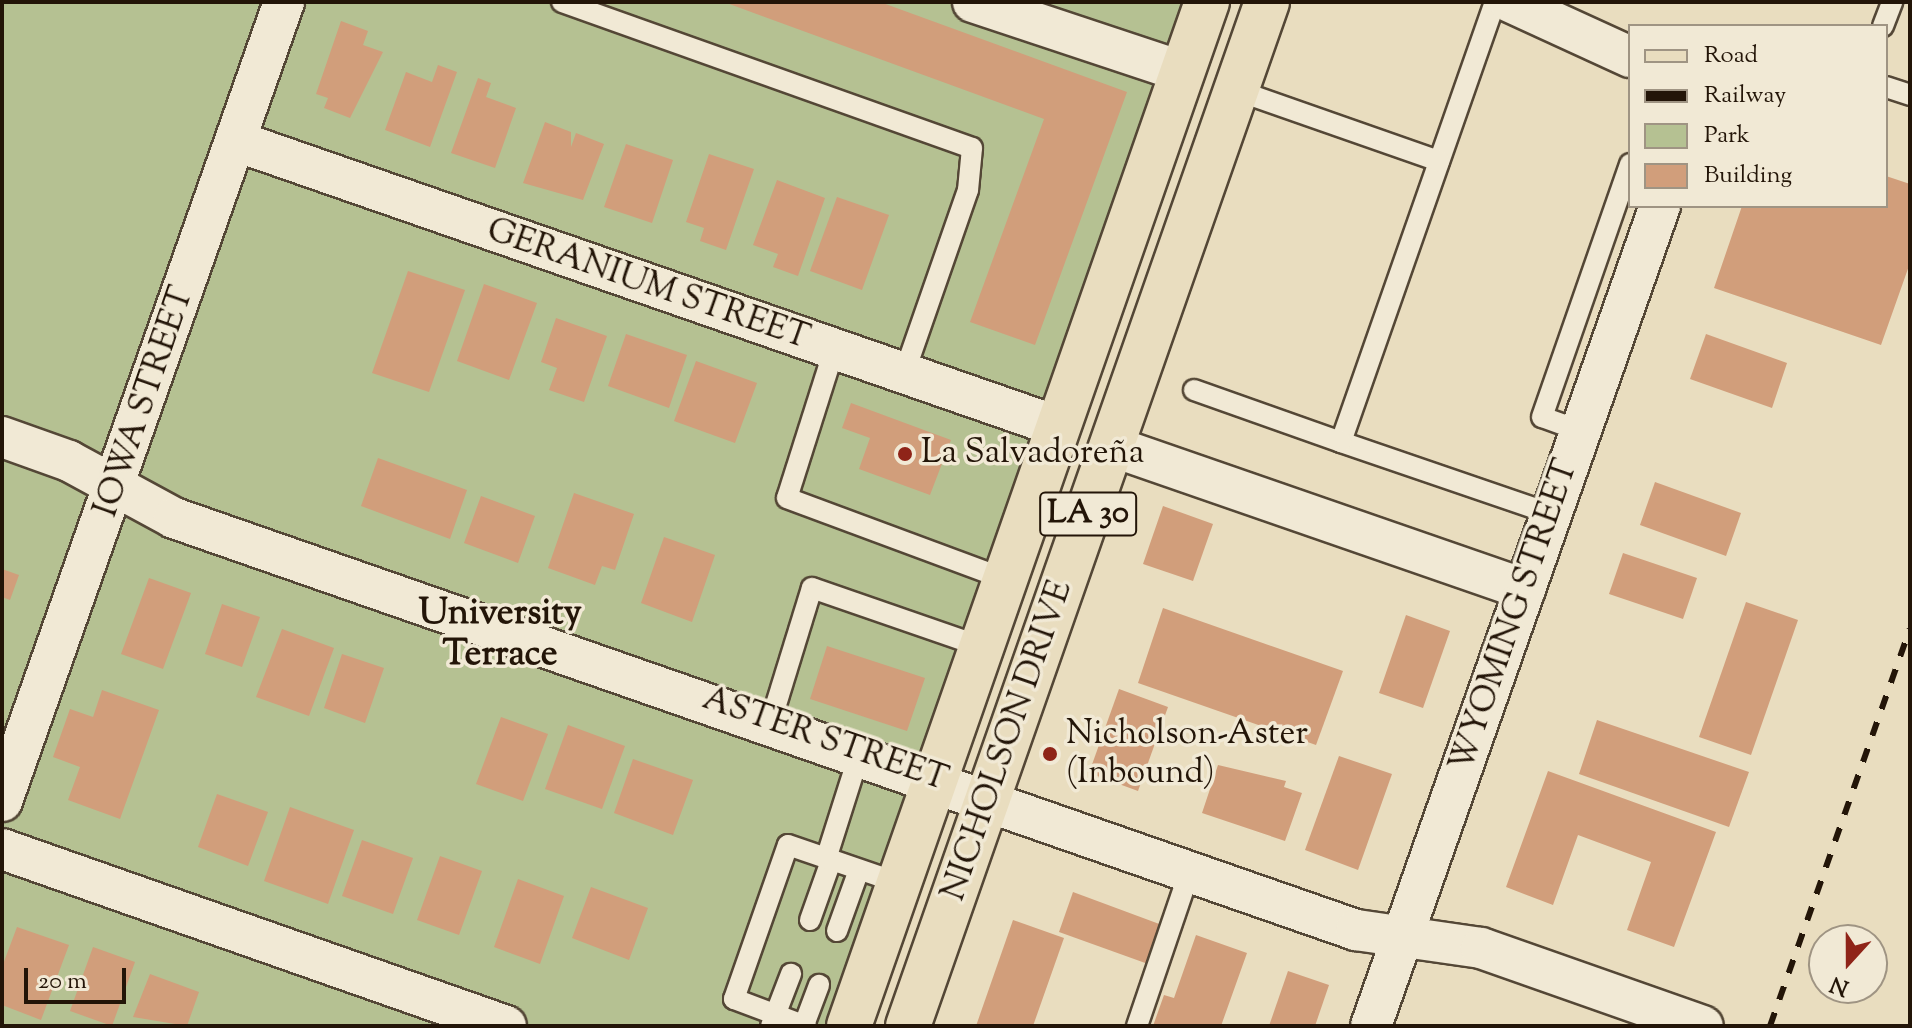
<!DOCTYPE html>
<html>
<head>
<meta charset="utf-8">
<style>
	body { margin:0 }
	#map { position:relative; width:1912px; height:1028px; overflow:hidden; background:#e9ddbf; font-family:"Sorts Mill Goudy",serif }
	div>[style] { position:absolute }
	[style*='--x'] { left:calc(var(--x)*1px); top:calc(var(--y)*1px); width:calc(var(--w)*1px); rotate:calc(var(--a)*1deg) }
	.green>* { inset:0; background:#b5c192 }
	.building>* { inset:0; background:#d19e7b }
	.roads { filter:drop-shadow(2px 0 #544736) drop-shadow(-2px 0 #544736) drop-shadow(0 2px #544736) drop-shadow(0 -2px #544736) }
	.service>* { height:20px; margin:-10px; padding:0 10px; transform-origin:10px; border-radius:10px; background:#f1e9d5 }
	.minor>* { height:40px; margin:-20px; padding:0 20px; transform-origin:20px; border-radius:20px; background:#f1e9d5 }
	.primary>* { height:44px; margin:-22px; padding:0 22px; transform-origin:22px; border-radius:22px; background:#e9ddbf }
	.rail>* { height:6px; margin-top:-3px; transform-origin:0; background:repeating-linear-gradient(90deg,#231508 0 14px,transparent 0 28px) }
	.dots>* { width:22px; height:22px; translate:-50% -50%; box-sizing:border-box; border:4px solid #f1e9d5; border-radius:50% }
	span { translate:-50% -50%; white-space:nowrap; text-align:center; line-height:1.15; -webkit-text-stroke:7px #f1e9d5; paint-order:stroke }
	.shield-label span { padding:2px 6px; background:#f1e9d5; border:2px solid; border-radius:6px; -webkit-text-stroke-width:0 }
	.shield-label { font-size:32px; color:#231508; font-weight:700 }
	.street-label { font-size:34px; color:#231508 }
	.poi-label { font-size:34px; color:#231508 }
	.left { translate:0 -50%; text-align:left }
	.neighbourhood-label { font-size:36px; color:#231508; font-weight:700 }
	.frame { position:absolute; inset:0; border:4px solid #231508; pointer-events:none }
	.legend { position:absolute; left:1628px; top:24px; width:260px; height:184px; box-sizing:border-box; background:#f1e9d5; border:2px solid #9f9483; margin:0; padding:10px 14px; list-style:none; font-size:24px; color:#231508 }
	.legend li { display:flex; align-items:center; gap:16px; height:40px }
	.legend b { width:40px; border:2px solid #9f9483 }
	.north { position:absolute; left:1808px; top:924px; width:80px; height:80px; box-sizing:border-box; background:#f1e9d5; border:2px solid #9f9483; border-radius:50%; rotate:201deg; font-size:22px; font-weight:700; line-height:32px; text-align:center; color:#231508 }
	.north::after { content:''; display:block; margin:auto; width:28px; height:36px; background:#8f2418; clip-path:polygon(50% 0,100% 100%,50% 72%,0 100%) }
	.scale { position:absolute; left:24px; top:968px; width:102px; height:36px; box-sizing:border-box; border:4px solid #231508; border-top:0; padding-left:10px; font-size:24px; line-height:28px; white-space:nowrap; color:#231508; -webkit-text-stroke:6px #f1e9d5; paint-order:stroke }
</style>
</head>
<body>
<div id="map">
	<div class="green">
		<i style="clip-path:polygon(2px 2px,1206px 2px,849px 1026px,2px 1026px)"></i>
	</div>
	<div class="building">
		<i style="clip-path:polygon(724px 2px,880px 2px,1127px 92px,1035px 345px,970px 322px,1044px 119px)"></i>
		<i style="clip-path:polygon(341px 21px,368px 31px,363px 45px,383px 52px,350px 118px,324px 108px,328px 98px,316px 94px)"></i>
		<i style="clip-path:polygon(438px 65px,457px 72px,430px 147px,385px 130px,406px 72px,432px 82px)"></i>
		<i style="clip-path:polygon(478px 78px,491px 83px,486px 97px,516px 108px,495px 168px,451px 153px)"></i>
		<i style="clip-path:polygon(545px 122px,571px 132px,571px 147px,576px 133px,604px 144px,583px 200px,523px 183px)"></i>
		<i style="clip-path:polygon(626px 144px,673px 160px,652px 223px,604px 207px)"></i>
		<i style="clip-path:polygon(709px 154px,754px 169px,726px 250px,700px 241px,704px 228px,686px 222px)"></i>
		<i style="clip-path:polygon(1886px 176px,1910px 184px,1910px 263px,1881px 345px,1714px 288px,1742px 206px,1886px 206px)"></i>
		<i style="clip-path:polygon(777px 180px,825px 198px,798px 276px,773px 267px,778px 254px,753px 245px)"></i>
		<i style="clip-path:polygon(837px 197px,889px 215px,862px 290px,810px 271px)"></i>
		<i style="clip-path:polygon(408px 271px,465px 290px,429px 392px,372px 373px)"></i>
		<i style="clip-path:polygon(484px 284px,537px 303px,509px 380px,457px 361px)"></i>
		<i style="clip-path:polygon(556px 318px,607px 336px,584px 402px,549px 390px,557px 368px,541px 362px)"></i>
		<i style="clip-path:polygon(626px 334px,687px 355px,669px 408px,608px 386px)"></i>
		<i style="clip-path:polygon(1706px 334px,1787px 363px,1772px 408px,1690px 379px)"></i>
		<i style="clip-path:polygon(696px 361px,757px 383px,735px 443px,674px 421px)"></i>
		<i style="clip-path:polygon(851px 403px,951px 440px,930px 495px,859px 469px,870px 438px,842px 428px)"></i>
		<i style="clip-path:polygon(378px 458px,467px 490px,450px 539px,361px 506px)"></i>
		<i style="clip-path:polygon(1655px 482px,1741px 513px,1726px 556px,1640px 525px)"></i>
		<i style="clip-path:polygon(574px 493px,634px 514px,615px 570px,602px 566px,595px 585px,548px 568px)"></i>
		<i style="clip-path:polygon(481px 496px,535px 516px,518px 563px,464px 543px)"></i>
		<i style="clip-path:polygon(1163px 506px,1213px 524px,1193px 581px,1143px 564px)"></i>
		<i style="clip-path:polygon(664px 537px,715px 555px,692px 622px,641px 603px)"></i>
		<i style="clip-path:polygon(1623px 553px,1697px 578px,1683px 619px,1609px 594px)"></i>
		<i style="clip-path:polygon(2px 569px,19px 575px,10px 600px,2px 597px)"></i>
		<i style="clip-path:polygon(149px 578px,191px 593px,163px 669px,121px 654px)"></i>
		<i style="clip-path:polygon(1746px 602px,1798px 620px,1751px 755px,1699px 737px)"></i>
		<i style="clip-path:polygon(222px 604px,260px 617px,242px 667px,205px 654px)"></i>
		<i style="clip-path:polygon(1163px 608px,1343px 671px,1316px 745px,1138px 683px)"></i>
		<i style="clip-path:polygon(1406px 615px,1450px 631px,1423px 708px,1379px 693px)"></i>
		<i style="clip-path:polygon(282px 629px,334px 648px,309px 716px,256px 697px)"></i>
		<i style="clip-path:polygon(827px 646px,925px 678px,907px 731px,810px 699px)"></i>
		<i style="clip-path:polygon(342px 654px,384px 668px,365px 723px,324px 708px)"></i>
		<i style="clip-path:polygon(1119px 689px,1168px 707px,1138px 791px,1089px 773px)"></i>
		<i style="clip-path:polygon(102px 690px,159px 710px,120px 819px,68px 800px,80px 767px,53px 757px,70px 709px,93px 717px)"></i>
		<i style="clip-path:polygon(501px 717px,548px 734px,523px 801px,476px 784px)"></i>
		<i style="clip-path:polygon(1597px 720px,1749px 772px,1729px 827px,1579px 774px)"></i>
		<i style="clip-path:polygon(568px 725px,625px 746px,602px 809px,545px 789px)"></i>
		<i style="clip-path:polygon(1339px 756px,1392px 774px,1358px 870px,1305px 850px)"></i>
		<i style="clip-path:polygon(633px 759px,693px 780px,673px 835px,614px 813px)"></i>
		<i style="clip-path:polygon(1218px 765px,1286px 781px,1284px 787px,1302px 793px,1285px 841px,1202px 813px)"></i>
		<i style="clip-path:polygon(1548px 771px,1716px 832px,1674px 947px,1627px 930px,1651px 862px,1578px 835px,1553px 905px,1506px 887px)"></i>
		<i style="clip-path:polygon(217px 794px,268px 812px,248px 866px,198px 847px)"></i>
		<i style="clip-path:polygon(290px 807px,354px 830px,328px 904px,264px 881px)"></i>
		<i style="clip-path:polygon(362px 840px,413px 858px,393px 914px,342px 896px)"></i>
		<i style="clip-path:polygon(440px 856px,482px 871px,459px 935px,417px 920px)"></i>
		<i style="clip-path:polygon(518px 879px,564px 896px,540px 964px,494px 947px)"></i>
		<i style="clip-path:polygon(591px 887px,648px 908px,629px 960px,572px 938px)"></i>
		<i style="clip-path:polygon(1073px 892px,1162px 925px,1148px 964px,1059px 932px)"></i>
		<i style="clip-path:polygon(1013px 920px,1064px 938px,1033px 1026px,976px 1026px)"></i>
		<i style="clip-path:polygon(17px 927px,69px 945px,41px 1020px,2px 1005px,2px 967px)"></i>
		<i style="clip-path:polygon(1196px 935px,1247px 953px,1221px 1026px,1153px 1026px,1164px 995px,1174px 998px)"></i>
		<i style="clip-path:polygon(93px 947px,135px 962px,112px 1026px,70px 1011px)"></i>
		<i style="clip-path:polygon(1288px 971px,1329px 985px,1315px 1026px,1269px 1026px)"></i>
		<i style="clip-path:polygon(150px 974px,199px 992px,187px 1026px,133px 1017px)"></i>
	</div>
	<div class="roads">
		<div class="service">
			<i style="--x:562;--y:2;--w:435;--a:19.6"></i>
			<i style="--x:972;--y:148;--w:42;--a:95.4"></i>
			<i style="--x:968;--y:190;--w:195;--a:109.2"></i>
			<i style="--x:1495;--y:2;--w:466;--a:109.3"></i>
			<i style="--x:1341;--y:442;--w:222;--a:18.9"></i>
			<i style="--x:1883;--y:26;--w:26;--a:-69"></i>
			<i style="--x:1886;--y:87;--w:25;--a:18"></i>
			<i style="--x:1236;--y:90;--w:215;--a:19.3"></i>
			<i style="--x:834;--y:350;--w:155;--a:107.6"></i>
			<i style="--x:787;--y:498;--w:233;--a:20.4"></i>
			<i style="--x:1194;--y:390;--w:156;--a:19.5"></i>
			<i style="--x:1581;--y:431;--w:41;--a:-160.3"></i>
			<i style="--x:1542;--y:417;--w:268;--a:-70.8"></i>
			<i style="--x:771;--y:721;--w:139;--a:-72.9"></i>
			<i style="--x:812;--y:588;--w:180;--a:19.1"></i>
			<i style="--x:826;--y:859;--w:112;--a:-72.4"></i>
			<i style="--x:810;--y:920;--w:63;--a:-70.4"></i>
			<i style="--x:837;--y:931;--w:65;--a:-70.2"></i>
			<i style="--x:804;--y:1025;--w:43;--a:-69.4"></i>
			<i style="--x:771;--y:1026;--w:56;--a:-69"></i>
			<i style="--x:806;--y:1026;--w:77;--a:-159.4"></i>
			<i style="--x:734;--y:999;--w:163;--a:-70.7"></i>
			<i style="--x:788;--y:845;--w:117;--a:18.9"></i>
			<i style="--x:1137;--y:1026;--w:165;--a:-71.2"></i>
		</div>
		<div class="minor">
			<i style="--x:973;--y:2;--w:221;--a:18.4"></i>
			<i style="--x:1510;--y:2;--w:132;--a:24.6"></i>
			<i style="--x:236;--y:141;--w:871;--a:19.16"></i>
			<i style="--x:2;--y:437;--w:71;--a:19.7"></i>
			<i style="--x:69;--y:461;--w:119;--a:28.5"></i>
			<i style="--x:174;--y:518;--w:1252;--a:19.22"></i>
			<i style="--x:1356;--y:930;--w:126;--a:8.2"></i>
			<i style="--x:1481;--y:948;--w:235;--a:19.4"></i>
			<i style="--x:1111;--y:446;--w:438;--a:19.1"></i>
			<i style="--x:2;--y:801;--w:847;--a:-70.56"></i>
			<i style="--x:2;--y:849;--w:534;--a:19.35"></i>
			<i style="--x:1371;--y:1026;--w:869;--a:-70.59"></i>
		</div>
		<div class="primary">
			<i style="--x:849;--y:1026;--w:1085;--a:-70.73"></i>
			<i style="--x:908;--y:1026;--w:1085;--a:-70.68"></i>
		</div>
	</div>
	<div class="rail">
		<i style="--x:1770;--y:1026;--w:421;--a:-70.6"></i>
	</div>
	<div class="dots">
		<i style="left:905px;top:454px;background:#8f2418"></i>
		<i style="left:1050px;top:754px;background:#8f2418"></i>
	</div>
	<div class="shield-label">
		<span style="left:1088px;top:514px">LA 30</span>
	</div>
	<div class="street-label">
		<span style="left:648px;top:285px;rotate:19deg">GERANIUM STREET</span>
		<span style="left:145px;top:402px;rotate:-71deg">IOWA STREET</span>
		<span style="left:1515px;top:616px;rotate:-71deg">WYOMING STREET</span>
		<span style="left:825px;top:740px;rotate:19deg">ASTER STREET</span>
		<span style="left:1008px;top:741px;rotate:-71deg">NICHOLSON DRIVE</span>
	</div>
	<div class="poi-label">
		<span class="left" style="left:921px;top:454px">La Salvadoreña</span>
		<span class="left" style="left:1066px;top:754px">Nicholson-Aster<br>(Inbound)</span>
	</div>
	<div class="neighbourhood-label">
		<span style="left:500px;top:635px">University<br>Terrace</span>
	</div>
	<div class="frame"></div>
	<ul class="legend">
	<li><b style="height:10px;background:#e9ddbf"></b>Road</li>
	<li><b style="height:10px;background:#231508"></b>Railway</li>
	<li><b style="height:22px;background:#b5c192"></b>Park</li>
	<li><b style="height:22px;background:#d19e7b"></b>Building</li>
	</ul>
	<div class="north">N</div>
	<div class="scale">20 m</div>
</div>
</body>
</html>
